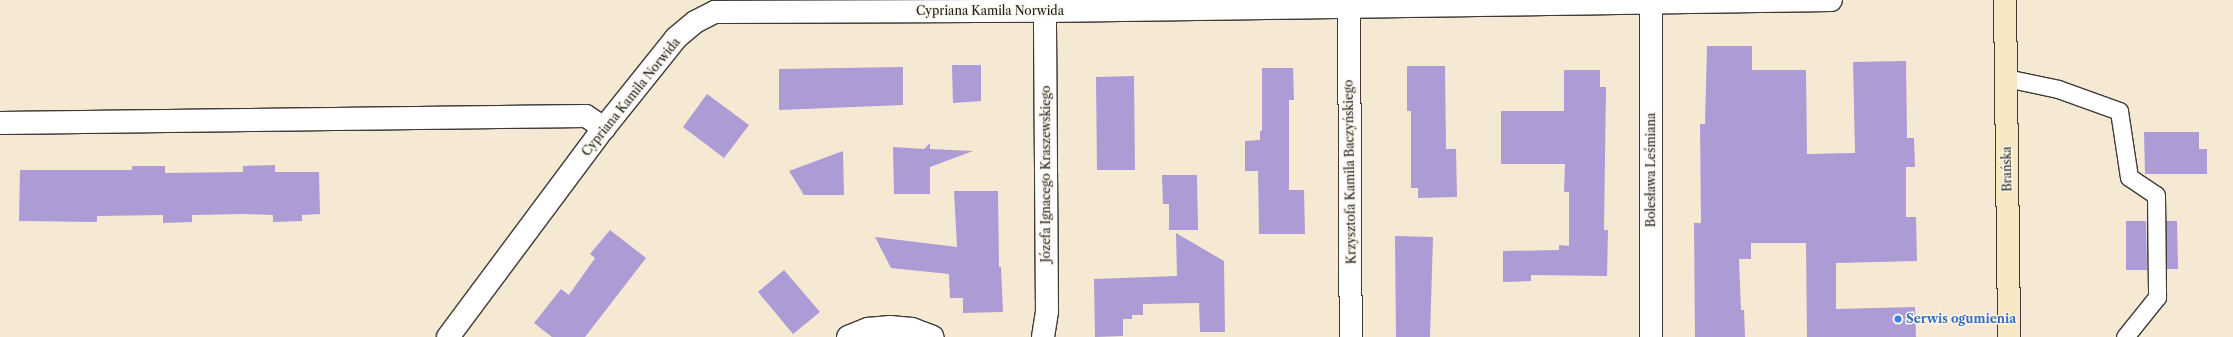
<!DOCTYPE html>
<html>
<head>
<meta charset="utf-8">
<style>
	body { margin:0 }
	#map { position:relative; width:2233px; height:337px; overflow:hidden; background:#f6e9d3; font-family:"Libre Caslon Text",serif }
	div>[style] { position:absolute }
	[style*='--x'] { left:calc(var(--x)*1px); top:calc(var(--y)*1px); width:calc(var(--w)*1px); rotate:calc(var(--a)*1deg) }
	.building>* { inset:0; background:#ac9bd4 }
	.roads { filter:drop-shadow(1px 0 #3d3b37) drop-shadow(-1px 0 #3d3b37) drop-shadow(0 1px #3d3b37) drop-shadow(0 -1px #3d3b37) }
	.lane>* { height:17px; margin:-8.5px; padding:0 8.5px; transform-origin:8.5px; border-radius:8.5px; background:#fff }
	.street>* { height:22px; margin:-11px; padding:0 11px; transform-origin:11px; border-radius:11px; background:#fff }
	.secondary>* { height:22px; margin:-11px; padding:0 11px; transform-origin:11px; border-radius:11px; background:#f7e8c3 }
	.dots>* { width:11px; height:11px; translate:-50% -50%; box-sizing:border-box; border:2px solid #fbf7ec; border-radius:50% }
	span { translate:-50% -50%; white-space:nowrap; text-align:center; line-height:1.15; -webkit-text-stroke:3px #fbf7ec; paint-order:stroke }
	.street-label { font-size:12px; color:#1c1c1c }
	.shop-label { font-size:12px; color:#366cbe; font-weight:700 }
	.left { translate:0 -50%; text-align:left }
</style>
</head>
<body>
<div id="map">
	<div class="building">
		<i style="clip-path:polygon(1707px 46px,1752px 46px,1752px 70px,1806px 70px,1807px 154px,1855px 153px,1853px 62px,1906px 61px,1907px 138px,1914px 138px,1915px 167px,1906px 167px,1906px 217px,1916px 217px,1917px 261px,1836px 263px,1836px 309px,1915px 307px,1916px 337px,1807px 337px,1806px 243px,1751px 243px,1751px 259px,1739px 259px,1741px 310px,1744px 310px,1745px 337px,1695px 337px,1694px 223px,1701px 223px,1700px 124px,1705px 124px)"></i>
		<i style="clip-path:polygon(952px 65px,981px 65px,981px 101px,953px 103px)"></i>
		<i style="clip-path:polygon(1407px 66px,1445px 66px,1446px 149px,1456px 149px,1457px 197px,1418px 198px,1418px 188px,1411px 188px,1411px 111px,1407px 111px)"></i>
		<i style="clip-path:polygon(903px 67px,903px 105px,779px 110px,779px 69px)"></i>
		<i style="clip-path:polygon(1262px 68px,1293px 68px,1294px 100px,1289px 100px,1289px 190px,1304px 190px,1305px 234px,1259px 234px,1258px 171px,1245px 171px,1245px 141px,1260px 140px,1260px 131px,1262px 131px)"></i>
		<i style="clip-path:polygon(1564px 70px,1600px 70px,1600px 87px,1606px 87px,1604px 230px,1608px 230px,1607px 276px,1531px 275px,1531px 281px,1503px 282px,1503px 251px,1559px 250px,1559px 245px,1569px 246px,1569px 192px,1564px 192px,1565px 164px,1501px 164px,1501px 111px,1564px 111px)"></i>
		<i style="clip-path:polygon(1134px 76px,1135px 170px,1097px 170px,1096px 77px)"></i>
		<i style="clip-path:polygon(707px 94px,749px 125px,724px 158px,683px 127px)"></i>
		<i style="clip-path:polygon(2144px 132px,2199px 132px,2199px 149px,2207px 149px,2207px 174px,2145px 174px)"></i>
		<i style="clip-path:polygon(930px 143px,930px 149px,973px 151px,930px 167px,930px 194px,894px 194px,893px 147px,924px 149px)"></i>
		<i style="clip-path:polygon(843px 151px,844px 195px,804px 195px,789px 171px)"></i>
		<i style="clip-path:polygon(275px 165px,275px 172px,319px 172px,320px 214px,302px 215px,302px 221px,273px 222px,273px 215px,243px 214px,192px 215px,192px 222px,163px 223px,163px 215px,97px 216px,97px 222px,19px 221px,20px 170px,132px 170px,132px 166px,165px 166px,165px 173px,243px 172px,243px 166px)"></i>
		<i style="clip-path:polygon(1162px 175px,1197px 175px,1198px 230px,1169px 230px,1169px 204px,1163px 204px)"></i>
		<i style="clip-path:polygon(954px 191px,998px 191px,999px 267px,1001px 267px,1003px 312px,963px 313px,963px 298px,950px 298px,949px 274px,891px 268px,875px 237px,957px 247px)"></i>
		<i style="clip-path:polygon(2126px 221px,2146px 221px,2147px 270px,2126px 270px)"></i>
		<i style="clip-path:polygon(2166px 221px,2177px 221px,2178px 269px,2167px 269px)"></i>
		<i style="clip-path:polygon(610px 230px,646px 258px,585px 337px,552px 337px,534px 323px,561px 289px,569px 295px,595px 258px,590px 254px)"></i>
		<i style="clip-path:polygon(1176px 233px,1224px 261px,1225px 332px,1200px 332px,1199px 303px,1143px 304px,1143px 315px,1132px 315px,1132px 319px,1123px 319px,1123px 336px,1095px 337px,1094px 279px,1177px 276px)"></i>
		<i style="clip-path:polygon(1395px 236px,1433px 237px,1430px 337px,1396px 337px)"></i>
		<i style="clip-path:polygon(784px 270px,820px 312px,793px 334px,758px 292px)"></i>
	</div>
	<div class="roads">
		<div class="lane">
			<i style="--x:2006;--y:78;--w:53;--a:11.9"></i>
			<i style="--x:2058;--y:89;--w:65;--a:19.8"></i>
			<i style="--x:2119;--y:111;--w:67;--a:81.4"></i>
			<i style="--x:2129;--y:177;--w:32;--a:34"></i>
			<i style="--x:2156;--y:195;--w:102;--a:89.4"></i>
			<i style="--x:2157;--y:297;--w:51;--a:128.7"></i>
		</div>
		<div class="street">
			<i style="--x:1651;--y:3;--w:334;--a:90"></i>
			<i style="--x:1349;--y:6;--w:331;--a:89.7"></i>
			<i style="--x:0;--y:123;--w:586;--a:-0.68"></i>
			<i style="--x:586;--y:116;--w:22;--a:34"></i>
			<i style="--x:448;--y:337;--w:261;--a:-53.3"></i>
			<i style="--x:604;--y:128;--w:115;--a:-51.3"></i>
			<i style="--x:676;--y:38;--w:25;--a:-40"></i>
			<i style="--x:695;--y:22;--w:22;--a:-27"></i>
			<i style="--x:715;--y:12;--w:330;--a:-0.2"></i>
			<i style="--x:1045;--y:11;--w:786;--a:-0.8"></i>
			<i style="--x:848;--y:337;--w:22;--a:-22"></i>
			<i style="--x:868;--y:329;--w:22;--a:-5"></i>
			<i style="--x:890;--y:327;--w:22;--a:5"></i>
			<i style="--x:912;--y:329;--w:22;--a:21"></i>
			<i style="--x:1043;--y:337;--w:26;--a:-81"></i>
			<i style="--x:1047;--y:311;--w:300;--a:-90.4"></i>
		</div>
		<div class="secondary">
			<i style="--x:2005;--y:0;--w:337;--a:89.3"></i>
		</div>
	</div>
	<div class="dots">
		<i style="left:1898px;top:319px;background:#3f7fe0"></i>
	</div>
	<div class="street-label">
		<span style="left:990px;top:11px">Cypriana Kamila Norwida</span>
		<span style="left:631px;top:97px;rotate:-51deg">Cypriana Kamila Norwida</span>
		<span style="left:2007px;top:169px;rotate:-91deg">Brańska</span>
		<span style="left:1651px;top:170px;rotate:-90deg">Bolesława Leśmiana</span>
		<span style="left:1350px;top:172px;rotate:-91deg">Krzysztofa Kamila Baczyńskiego</span>
		<span style="left:1046px;top:174px;rotate:-90deg">Józefa Ignacego Kraszewskiego</span>
	</div>
	<div class="shop-label">
		<span class="left" style="left:1906px;top:319px">Serwis ogumienia</span>
	</div>
</div>
</body>
</html>
